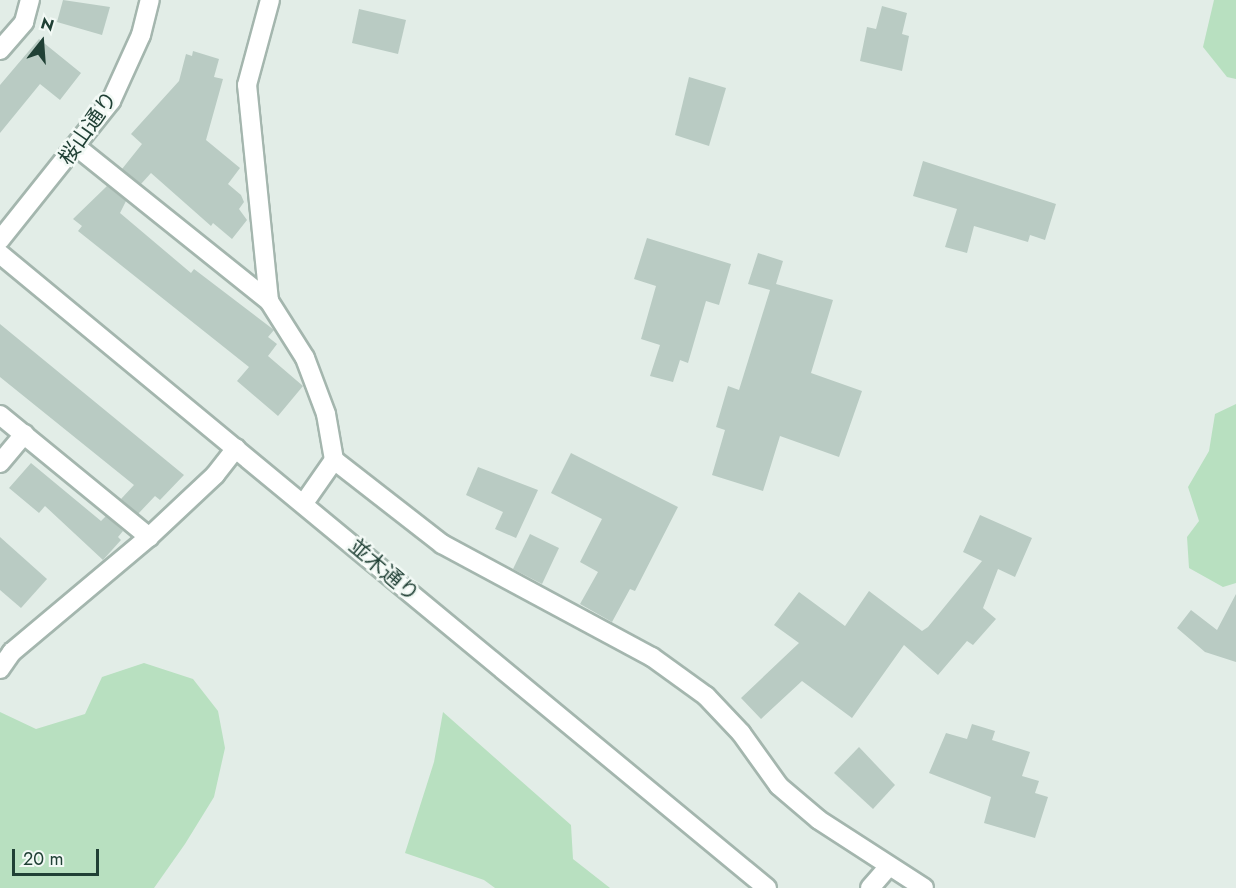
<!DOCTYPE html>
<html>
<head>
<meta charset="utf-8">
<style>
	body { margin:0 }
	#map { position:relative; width:1236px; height:888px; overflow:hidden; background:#e2ede7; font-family:Jost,"Noto Sans JP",sans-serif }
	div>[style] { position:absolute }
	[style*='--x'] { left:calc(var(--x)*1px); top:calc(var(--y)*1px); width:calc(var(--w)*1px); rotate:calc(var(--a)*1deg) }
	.green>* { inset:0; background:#b8e0c0 }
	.building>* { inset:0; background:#b9cbc3 }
	.roads { filter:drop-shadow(2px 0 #a4b6ae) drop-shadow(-2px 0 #a4b6ae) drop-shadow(0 2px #a4b6ae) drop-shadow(0 -2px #a4b6ae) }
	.street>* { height:18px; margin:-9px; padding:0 9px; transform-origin:9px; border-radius:9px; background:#fff }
	.secondary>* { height:18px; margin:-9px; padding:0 9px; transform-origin:9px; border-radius:9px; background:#fff }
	span { translate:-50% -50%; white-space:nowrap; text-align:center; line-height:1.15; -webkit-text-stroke:5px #f2f9f5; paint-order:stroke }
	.street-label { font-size:21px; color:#204035 }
	.north { position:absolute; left:12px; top:12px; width:60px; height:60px; -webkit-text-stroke:4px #f2f9f5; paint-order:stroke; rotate:17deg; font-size:16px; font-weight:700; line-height:24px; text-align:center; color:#204035 }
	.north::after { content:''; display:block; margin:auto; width:21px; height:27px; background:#204035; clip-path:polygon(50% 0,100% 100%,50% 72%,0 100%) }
	.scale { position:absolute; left:12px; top:849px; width:87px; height:27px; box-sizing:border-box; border:3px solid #204035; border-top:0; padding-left:8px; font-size:18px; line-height:21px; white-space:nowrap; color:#204035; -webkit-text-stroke:4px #f2f9f5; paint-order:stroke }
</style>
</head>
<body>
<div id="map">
	<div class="green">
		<i style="clip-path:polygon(1214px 0,1236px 0,1236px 79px,1227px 77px,1203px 47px)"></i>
		<i style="clip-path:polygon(1236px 404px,1236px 583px,1223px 587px,1189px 568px,1187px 537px,1199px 521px,1188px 487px,1209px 451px,1215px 414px)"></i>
		<i style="clip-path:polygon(144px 663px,193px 679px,218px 711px,225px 748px,214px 797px,185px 844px,154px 888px,0 888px,0 712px,36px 729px,85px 714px,102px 677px)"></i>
		<i style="clip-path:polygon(443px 712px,571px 825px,573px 859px,610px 888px,495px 888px,484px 880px,405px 853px,434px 762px)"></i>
	</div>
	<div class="building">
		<i style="clip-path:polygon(63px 0,110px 7px,102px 35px,57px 22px)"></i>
		<i style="clip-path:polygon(882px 6px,907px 13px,902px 34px,909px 36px,902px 71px,860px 61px,867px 27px,876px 29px)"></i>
		<i style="clip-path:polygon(359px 9px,406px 20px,398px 54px,352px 43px)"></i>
		<i style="clip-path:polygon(39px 39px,81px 73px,60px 100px,40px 84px,0 133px,0 85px)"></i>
		<i style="clip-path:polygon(193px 51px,219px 59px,214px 77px,223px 79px,206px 140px,240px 168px,228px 184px,241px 195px,244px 202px,239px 209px,247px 220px,232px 239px,213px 223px,211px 226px,151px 173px,141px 184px,122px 169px,142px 144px,131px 134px,179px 81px,186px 54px,192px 56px)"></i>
		<i style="clip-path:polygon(689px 77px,726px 88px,709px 146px,675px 135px)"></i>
		<i style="clip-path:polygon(923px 161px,1056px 204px,1045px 240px,1030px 235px,1028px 242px,974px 226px,967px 253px,945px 247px,957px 209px,913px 196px)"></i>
		<i style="clip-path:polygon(107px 186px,126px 201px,120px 213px,191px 273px,194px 269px,274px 330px,268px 337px,277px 344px,268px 356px,303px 386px,278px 416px,237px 381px,249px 367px,78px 231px,82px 226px,73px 219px)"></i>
		<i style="clip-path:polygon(647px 238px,731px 264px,719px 305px,706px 301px,688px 363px,680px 360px,673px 382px,650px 376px,660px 345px,641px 339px,656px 286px,634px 279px)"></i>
		<i style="clip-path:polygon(758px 253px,783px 261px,776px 284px,833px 300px,811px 373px,862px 391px,839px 457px,780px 436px,763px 491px,712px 475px,725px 430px,716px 427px,728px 386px,739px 390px,770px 290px,748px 284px)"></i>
		<i style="clip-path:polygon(0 324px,184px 475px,160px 500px,155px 496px,138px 514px,121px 499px,134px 485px,0 377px)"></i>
		<i style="clip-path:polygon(571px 453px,678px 507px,635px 591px,630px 589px,612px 622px,580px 604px,598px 572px,580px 562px,602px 519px,551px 493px)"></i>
		<i style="clip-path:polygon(31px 463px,101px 521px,106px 516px,123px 531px,118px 537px,121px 540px,103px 560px,45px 506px,39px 513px,9px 488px)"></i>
		<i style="clip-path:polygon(478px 467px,538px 490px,516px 538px,495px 529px,503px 512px,466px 495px)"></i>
		<i style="clip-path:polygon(980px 515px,1032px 538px,1015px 577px,998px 569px,983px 608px,996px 619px,973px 645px,967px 641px,938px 675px,904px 645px,852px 718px,802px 681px,761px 719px,741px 698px,799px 643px,774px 625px,799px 592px,845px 626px,869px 591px,922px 631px,928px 627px,982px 561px,963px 552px)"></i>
		<i style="clip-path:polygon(530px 534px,559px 548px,542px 584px,513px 569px)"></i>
		<i style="clip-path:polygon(0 537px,47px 579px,21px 608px,0 590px)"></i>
		<i style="clip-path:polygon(1236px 594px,1236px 662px,1205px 652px,1177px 628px,1191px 610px,1217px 630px)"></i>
		<i style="clip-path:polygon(972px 724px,995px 731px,992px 740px,1030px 752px,1022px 776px,1039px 781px,1035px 793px,1048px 797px,1035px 838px,984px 823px,991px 797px,929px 773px,946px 733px,967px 739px)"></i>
		<i style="clip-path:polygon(859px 747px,895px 785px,873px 809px,834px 773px)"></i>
	</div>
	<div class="roads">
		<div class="street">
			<i style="--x:0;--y:50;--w:37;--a:-49"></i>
			<i style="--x:24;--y:22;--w:23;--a:-75"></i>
			<i style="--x:78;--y:148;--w:245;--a:38.7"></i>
			<i style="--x:269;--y:301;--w:67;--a:57.7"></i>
			<i style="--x:305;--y:358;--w:60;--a:69.4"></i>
			<i style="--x:326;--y:414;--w:47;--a:80.1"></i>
			<i style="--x:334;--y:460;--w:52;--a:124.9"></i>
			<i style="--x:269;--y:301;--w:217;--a:-95.8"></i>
			<i style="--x:247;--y:85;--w:88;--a:-74.9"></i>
			<i style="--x:0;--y:415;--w:193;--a:39.3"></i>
			<i style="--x:334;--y:460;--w:137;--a:37.9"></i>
			<i style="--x:442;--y:544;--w:238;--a:28.3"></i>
			<i style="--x:652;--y:657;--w:67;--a:35.8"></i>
			<i style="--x:706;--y:696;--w:51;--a:46.6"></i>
			<i style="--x:741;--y:733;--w:65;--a:54.4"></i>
			<i style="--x:779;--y:786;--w:52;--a:40.4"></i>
			<i style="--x:819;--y:820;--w:125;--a:32.9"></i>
			<i style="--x:0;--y:463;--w:38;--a:-50"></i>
			<i style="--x:0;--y:669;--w:21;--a:-55"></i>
			<i style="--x:12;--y:652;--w:179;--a:-40"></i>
			<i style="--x:149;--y:537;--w:91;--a:-43.2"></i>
			<i style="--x:215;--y:475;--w:34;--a:-52"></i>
			<i style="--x:870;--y:888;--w:28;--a:-49"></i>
		</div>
		<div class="secondary">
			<i style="--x:0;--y:240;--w:178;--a:-51.4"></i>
			<i style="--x:111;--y:101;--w:72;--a:-65.6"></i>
			<i style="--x:141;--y:35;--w:36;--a:-76"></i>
			<i style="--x:0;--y:254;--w:995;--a:39.58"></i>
		</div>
	</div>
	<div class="street-label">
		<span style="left:88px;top:128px;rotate:-55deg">桜山通り</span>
		<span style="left:384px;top:570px;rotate:40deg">並木通り</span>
	</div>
	<div class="north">N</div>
	<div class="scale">20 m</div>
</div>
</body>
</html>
